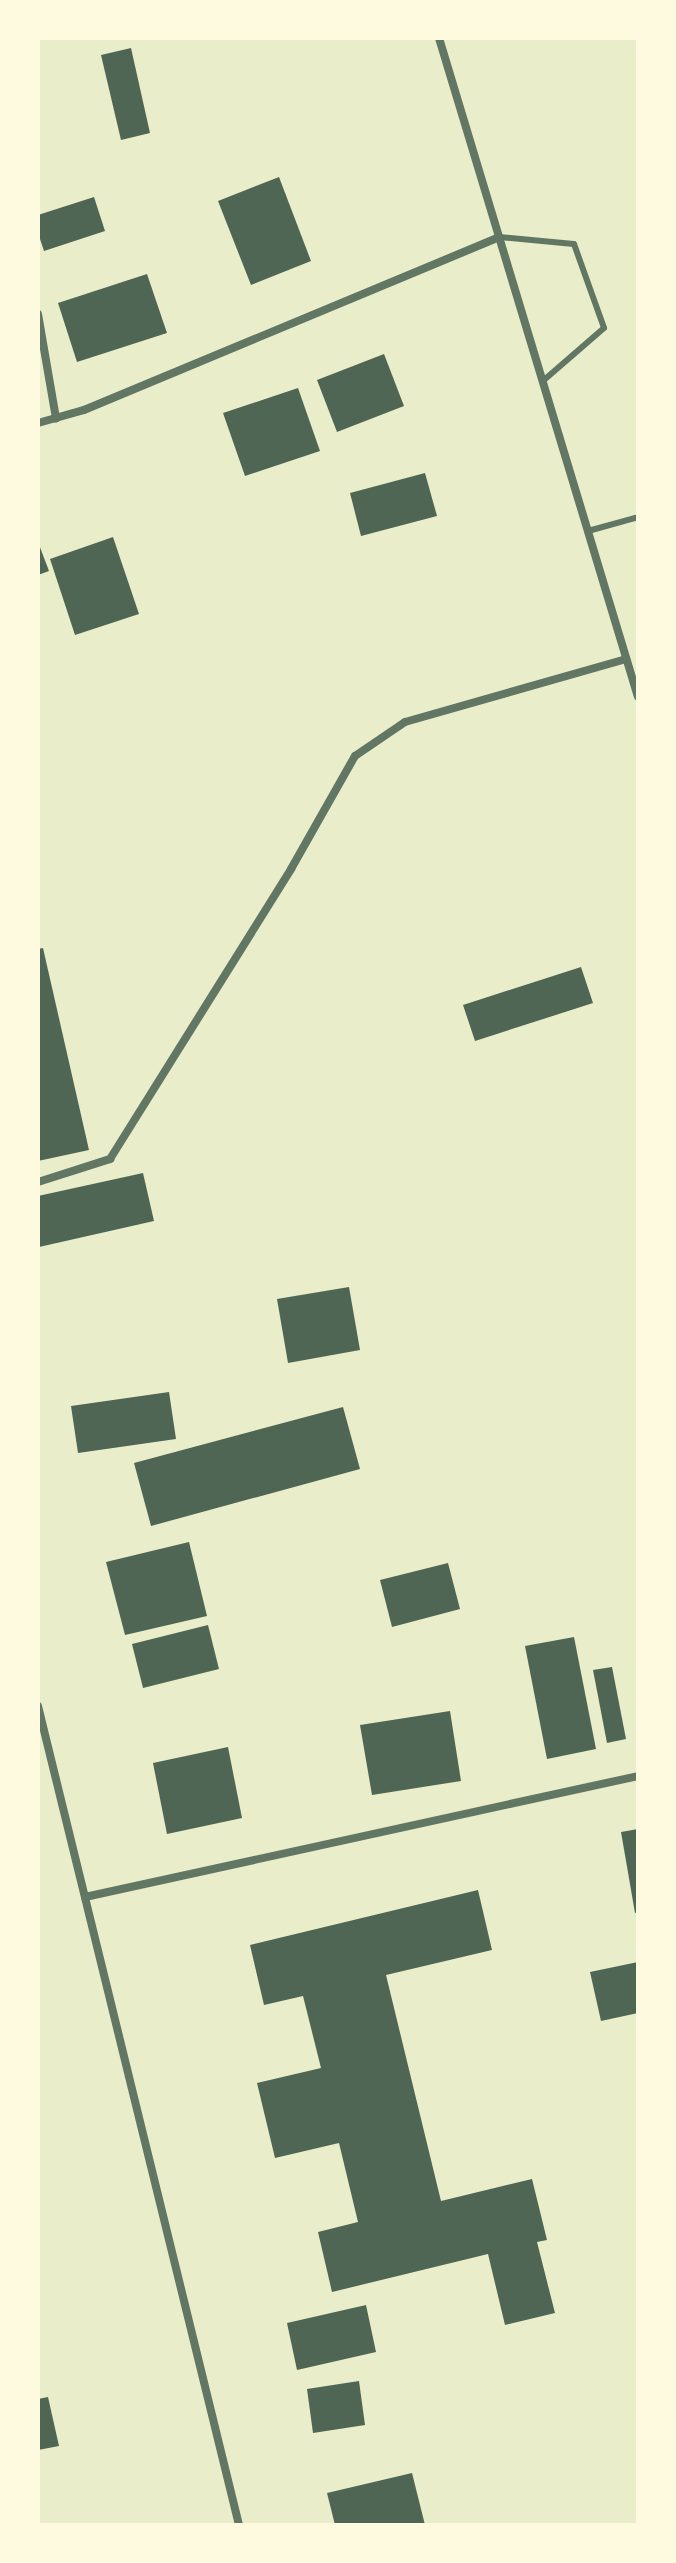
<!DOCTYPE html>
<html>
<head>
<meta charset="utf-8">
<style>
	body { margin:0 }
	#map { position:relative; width:676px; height:2563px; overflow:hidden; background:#e9edc9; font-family:Mulish,sans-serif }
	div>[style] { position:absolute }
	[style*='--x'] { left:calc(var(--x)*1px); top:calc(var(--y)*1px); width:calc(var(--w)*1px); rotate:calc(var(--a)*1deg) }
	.building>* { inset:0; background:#4f6655 }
	.service>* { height:6px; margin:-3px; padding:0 3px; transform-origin:3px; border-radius:3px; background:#617663 }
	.minor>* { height:8px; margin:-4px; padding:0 4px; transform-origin:4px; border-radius:4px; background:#617663 }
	span { translate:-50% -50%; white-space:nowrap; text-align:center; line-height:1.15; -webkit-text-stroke:7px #fefae0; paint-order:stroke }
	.frame { position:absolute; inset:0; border:40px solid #fefae0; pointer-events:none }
</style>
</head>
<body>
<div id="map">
	<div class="building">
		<i style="clip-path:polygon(131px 48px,150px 133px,121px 140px,101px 55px)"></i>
		<i style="clip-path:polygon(279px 177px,311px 261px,251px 285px,218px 201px)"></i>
		<i style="clip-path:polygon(94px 197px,105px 231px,44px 251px,38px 233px,38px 215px)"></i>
		<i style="clip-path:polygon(147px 274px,167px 333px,77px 362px,58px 303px)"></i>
		<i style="clip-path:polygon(384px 354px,404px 406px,337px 432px,317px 380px)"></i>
		<i style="clip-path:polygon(298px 388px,320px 451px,245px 476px,223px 413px)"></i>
		<i style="clip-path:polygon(425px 473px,437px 516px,361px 536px,350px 493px)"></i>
		<i style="clip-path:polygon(113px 537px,139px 614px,75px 635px,50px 559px)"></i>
		<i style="clip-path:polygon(38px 542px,49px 571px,38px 575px)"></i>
		<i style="clip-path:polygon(43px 948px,89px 1150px,38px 1161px,38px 949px)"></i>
		<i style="clip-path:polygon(581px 967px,593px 1003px,475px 1041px,463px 1005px)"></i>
		<i style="clip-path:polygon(143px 1173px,154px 1221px,39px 1247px,38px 1196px)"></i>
		<i style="clip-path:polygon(349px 1287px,360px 1350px,288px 1363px,277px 1299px)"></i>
		<i style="clip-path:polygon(169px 1392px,176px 1439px,78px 1453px,71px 1406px)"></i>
		<i style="clip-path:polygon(343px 1407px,360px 1469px,151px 1526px,134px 1463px)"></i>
		<i style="clip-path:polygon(189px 1542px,207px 1616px,125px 1635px,106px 1562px)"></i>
		<i style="clip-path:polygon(448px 1563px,460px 1609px,392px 1627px,380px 1580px)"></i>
		<i style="clip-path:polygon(208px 1625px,219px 1669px,143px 1688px,132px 1644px)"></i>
		<i style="clip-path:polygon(574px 1637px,596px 1749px,547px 1759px,525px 1646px)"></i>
		<i style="clip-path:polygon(612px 1667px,626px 1739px,607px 1743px,593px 1670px)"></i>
		<i style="clip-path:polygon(450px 1711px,461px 1781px,372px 1795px,360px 1725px)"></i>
		<i style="clip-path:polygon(228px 1747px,242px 1818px,167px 1834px,153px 1763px)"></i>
		<i style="clip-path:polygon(638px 1829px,638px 1912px,635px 1913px,621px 1832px)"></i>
		<i style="clip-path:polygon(478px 1890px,492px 1950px,386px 1975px,441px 2201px,532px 2179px,547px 2240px,537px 2242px,555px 2313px,505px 2325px,488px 2254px,332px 2292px,318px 2232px,358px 2222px,339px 2143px,275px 2158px,257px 2083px,321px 2068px,303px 1996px,264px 2005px,250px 1945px)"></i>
		<i style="clip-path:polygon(638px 1962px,638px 2013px,601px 2021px,590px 1972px)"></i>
		<i style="clip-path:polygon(366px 2305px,376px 2352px,297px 2370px,287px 2323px)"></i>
		<i style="clip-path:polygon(359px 2381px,365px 2425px,313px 2433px,307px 2389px)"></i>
		<i style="clip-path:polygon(48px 2397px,59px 2446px,38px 2450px,38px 2399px)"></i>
		<i style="clip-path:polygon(412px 2473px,425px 2525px,335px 2525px,327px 2493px)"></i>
	</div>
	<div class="service">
		<i style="--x:499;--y:237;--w:75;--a:5.3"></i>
		<i style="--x:574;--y:244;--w:89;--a:70.3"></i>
		<i style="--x:604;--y:328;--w:79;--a:139.1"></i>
		<i style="--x:588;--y:531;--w:52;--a:-15.6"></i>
	</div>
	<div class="minor">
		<i style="--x:439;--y:38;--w:688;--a:73.2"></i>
		<i style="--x:38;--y:314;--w:106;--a:80.2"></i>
		<i style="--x:38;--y:423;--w:48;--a:-15.8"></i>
		<i style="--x:84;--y:410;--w:450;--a:-22.6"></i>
		<i style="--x:38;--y:1182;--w:76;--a:-17.7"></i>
		<i style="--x:110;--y:1159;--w:342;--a:-58"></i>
		<i style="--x:291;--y:869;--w:130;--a:-60.5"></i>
		<i style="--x:355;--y:756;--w:60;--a:-34.2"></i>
		<i style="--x:405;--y:722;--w:230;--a:-15.9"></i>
		<i style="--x:38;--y:1706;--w:843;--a:76.21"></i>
		<i style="--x:85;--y:1897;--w:566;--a:-12.34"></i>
	</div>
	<div class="frame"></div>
</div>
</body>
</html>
